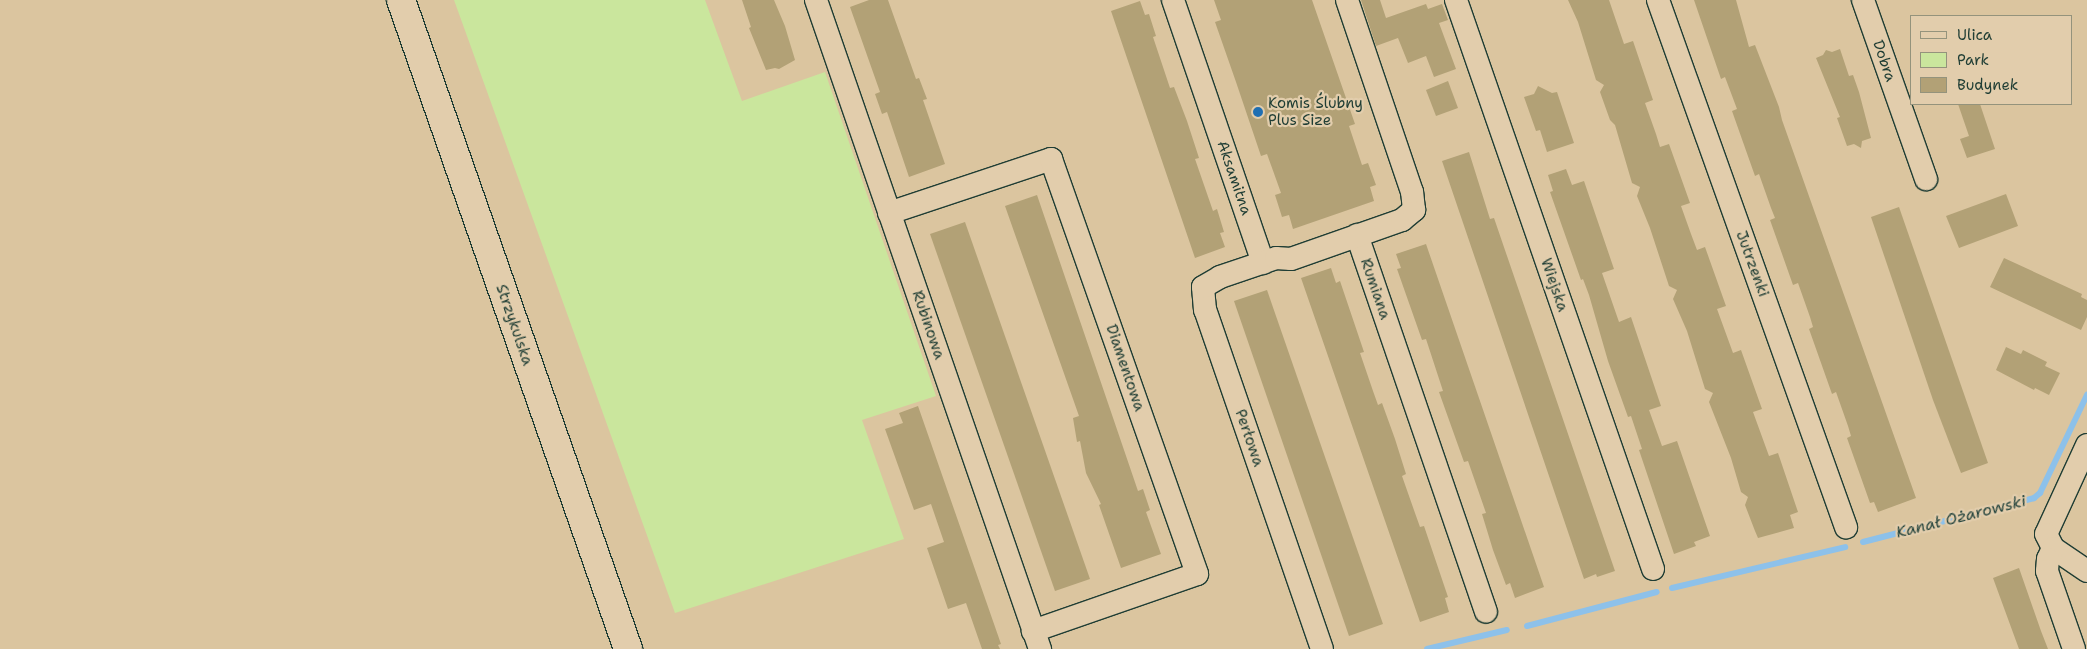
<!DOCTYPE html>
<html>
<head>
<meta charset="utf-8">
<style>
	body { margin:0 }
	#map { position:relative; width:2087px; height:649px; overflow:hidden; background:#dbc59f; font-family:"Shantell Sans",sans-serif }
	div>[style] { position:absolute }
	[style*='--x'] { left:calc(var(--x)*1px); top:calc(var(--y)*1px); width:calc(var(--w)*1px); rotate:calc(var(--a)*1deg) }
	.green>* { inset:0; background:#cae69d }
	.stream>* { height:6px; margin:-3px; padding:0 3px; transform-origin:3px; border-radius:3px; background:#8dc1ea }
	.building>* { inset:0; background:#b2a176 }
	.roads { filter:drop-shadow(1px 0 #1f3d34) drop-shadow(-1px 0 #1f3d34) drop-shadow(0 1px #1f3d34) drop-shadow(0 -1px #1f3d34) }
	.street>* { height:22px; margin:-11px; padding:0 11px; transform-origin:11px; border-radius:11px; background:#e2cdac }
	.secondary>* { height:28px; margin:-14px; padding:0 14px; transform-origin:14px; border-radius:14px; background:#e2cdac }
	.dots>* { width:14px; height:14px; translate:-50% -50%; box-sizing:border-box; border:2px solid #e2cdac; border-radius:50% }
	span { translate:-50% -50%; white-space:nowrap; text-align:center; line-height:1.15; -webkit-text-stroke:4.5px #e2cdac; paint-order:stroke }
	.street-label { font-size:15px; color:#1f3d34 }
	.poi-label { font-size:15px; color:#1f3d34 }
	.left { translate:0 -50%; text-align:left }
	.water-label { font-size:16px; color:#24443d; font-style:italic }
	.legend { position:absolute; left:1910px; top:15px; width:162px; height:90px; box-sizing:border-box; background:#e2cdac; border:1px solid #94937c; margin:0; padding:6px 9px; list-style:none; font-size:15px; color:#1f3d34 }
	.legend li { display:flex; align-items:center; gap:10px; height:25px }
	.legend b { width:25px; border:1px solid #94937c }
</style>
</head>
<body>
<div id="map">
	<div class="green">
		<i style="clip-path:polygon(454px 0,705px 0,742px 101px,825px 72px,936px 396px,862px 420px,904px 539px,675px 613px)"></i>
	</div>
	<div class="stream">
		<i style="--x:1863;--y:542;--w:177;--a:-14.4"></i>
		<i style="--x:2034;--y:498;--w:8;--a:-40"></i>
		<i style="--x:2040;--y:493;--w:109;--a:-64.4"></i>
		<i style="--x:1672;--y:588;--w:178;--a:-13.3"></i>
		<i style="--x:1527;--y:626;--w:134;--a:-14.7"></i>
		<i style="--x:1427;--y:649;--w:82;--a:-13.4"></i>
	</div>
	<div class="building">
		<i style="clip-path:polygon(742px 0,774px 0,785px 26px,795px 60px,779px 69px,775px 68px,766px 70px,749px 28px,751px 27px)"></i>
		<i style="clip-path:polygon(869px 0,888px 0,916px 79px,919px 78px,927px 99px,923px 100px,945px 164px,909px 177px,887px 112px,882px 114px,875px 94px,880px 92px,850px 7px)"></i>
		<i style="clip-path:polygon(1214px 0,1312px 0,1355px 124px,1349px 126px,1362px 165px,1368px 163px,1376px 185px,1370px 187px,1374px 201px,1293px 229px,1289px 215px,1282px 217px,1275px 195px,1281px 193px,1267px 154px,1261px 156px,1236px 82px,1215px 22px,1221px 20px)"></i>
		<i style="clip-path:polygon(1361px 0,1380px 0,1386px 18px,1426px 4px,1428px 9px,1442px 4px,1448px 20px,1439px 23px,1456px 69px,1434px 77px,1426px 56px,1408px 63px,1398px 38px,1376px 46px)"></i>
		<i style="clip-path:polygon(1568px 0,1609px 0,1624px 44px,1633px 41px,1653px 100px,1645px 103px,1656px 134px,1660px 147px,1669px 144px,1690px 203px,1681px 206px,1691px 234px,1697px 250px,1705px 247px,1726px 306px,1717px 309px,1733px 353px,1741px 350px,1762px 409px,1753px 412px,1769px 456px,1778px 453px,1798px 512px,1790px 515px,1794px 528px,1758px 538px,1755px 531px,1745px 505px,1748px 497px,1741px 492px,1731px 458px,1709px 402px,1713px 393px,1705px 389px,1687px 331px,1673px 299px,1677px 290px,1669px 286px,1650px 228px,1637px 196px,1640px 187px,1632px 183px,1615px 125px,1610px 120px,1600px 92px,1604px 85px,1596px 80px,1578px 22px)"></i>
		<i style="clip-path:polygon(1694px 0,1736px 0,1749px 47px,1755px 45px,1779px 107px,1782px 120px,1916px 498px,1878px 512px,1874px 502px,1870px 503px,1847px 438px,1851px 436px,1848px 426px,1836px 392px,1832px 394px,1809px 329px,1813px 327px,1810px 317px,1798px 283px,1793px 285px,1770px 220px,1775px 218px,1771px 208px,1759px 174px,1755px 176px,1732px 111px,1737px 109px,1725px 77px,1721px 79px)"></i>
		<i style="clip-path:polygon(1140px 1px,1145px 15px,1149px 14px,1156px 36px,1153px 37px,1170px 88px,1174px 87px,1187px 121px,1199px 158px,1195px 159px,1213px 211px,1217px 209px,1224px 232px,1220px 233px,1225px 247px,1195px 258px,1111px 11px)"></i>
		<i style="clip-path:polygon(1840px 49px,1849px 76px,1853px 75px,1859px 92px,1871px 138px,1862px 141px,1861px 148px,1854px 144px,1847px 146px,1837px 118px,1840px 117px,1816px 58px,1823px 55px,1826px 50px,1832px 52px)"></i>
		<i style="clip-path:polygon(1448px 81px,1458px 108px,1436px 116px,1426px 90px)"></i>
		<i style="clip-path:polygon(1538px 86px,1552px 93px,1557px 92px,1574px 143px,1547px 152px,1540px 130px,1536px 131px,1524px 97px,1534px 94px)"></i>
		<i style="clip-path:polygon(1958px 104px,1980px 104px,1995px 149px,1967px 158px,1960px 139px,1969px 136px)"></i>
		<i style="clip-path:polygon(1469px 152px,1490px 219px,1494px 218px,1615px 571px,1597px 577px,1596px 574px,1584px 579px,1442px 161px)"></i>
		<i style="clip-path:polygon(1566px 169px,1572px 185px,1584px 181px,1614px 269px,1602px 273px,1619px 322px,1631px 317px,1661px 406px,1649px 410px,1662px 446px,1677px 441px,1710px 536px,1694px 542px,1696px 546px,1674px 554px,1639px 450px,1642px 449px,1631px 416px,1628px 417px,1608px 361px,1589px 295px,1583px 279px,1581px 280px,1550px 192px,1553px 191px,1548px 175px)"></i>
		<i style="clip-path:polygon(2006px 194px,2018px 226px,1959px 248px,1946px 216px)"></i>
		<i style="clip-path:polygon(1037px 195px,1138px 491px,1143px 489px,1150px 510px,1146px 512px,1161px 554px,1121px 568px,1099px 505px,1101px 504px,1086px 473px,1080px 441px,1077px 442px,1073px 418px,1079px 416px,1005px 206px)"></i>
		<i style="clip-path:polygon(1899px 207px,1988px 463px,1961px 473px,1933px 400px,1871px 217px)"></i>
		<i style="clip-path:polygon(965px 222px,1090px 579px,1055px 591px,930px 234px)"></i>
		<i style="clip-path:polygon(1426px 244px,1544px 587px,1515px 598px,1510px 583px,1506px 585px,1493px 550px,1482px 514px,1486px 513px,1468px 461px,1464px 462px,1439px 392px,1443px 391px,1426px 339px,1422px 340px,1397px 269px,1401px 268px,1396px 254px)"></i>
		<i style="clip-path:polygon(2004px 258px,2082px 294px,2081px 297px,2087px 300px,2087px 317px,2081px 330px,1990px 287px)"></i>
		<i style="clip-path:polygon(1331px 268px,1336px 283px,1340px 281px,1364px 352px,1360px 353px,1373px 391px,1378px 405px,1382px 403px,1395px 439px,1406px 474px,1402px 476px,1415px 513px,1420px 527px,1424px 526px,1448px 597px,1445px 598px,1449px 612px,1420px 622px,1301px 278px)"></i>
		<i style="clip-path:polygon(1267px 290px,1383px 624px,1349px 636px,1234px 301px)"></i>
		<i style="clip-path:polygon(2006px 347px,2021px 354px,2023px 350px,2047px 362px,2045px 366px,2060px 373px,2049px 395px,2035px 388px,2034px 390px,1996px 370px)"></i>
		<i style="clip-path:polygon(918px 406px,1001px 644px,998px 645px,1000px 649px,982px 649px,966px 603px,948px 609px,927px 548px,944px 542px,931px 504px,914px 510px,885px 429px,903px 423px,899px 413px)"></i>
		<i style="clip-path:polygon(2019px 568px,2041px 631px,2048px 649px,2019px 649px,1993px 578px)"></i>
	</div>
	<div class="roads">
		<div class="street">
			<i style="--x:816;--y:0;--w:687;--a:70.96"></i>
			<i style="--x:1173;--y:0;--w:278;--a:71.1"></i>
			<i style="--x:1456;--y:0;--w:602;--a:70.9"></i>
			<i style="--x:1658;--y:0;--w:560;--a:70.37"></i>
			<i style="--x:1863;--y:0;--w:190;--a:70.6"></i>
			<i style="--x:889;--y:213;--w:171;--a:-18.4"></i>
			<i style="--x:1051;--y:159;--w:440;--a:70.6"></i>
			<i style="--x:1197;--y:574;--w:174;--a:160.8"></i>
			<i style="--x:1357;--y:235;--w:398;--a:71.1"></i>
			<i style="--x:2087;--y:445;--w:98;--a:114.7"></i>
			<i style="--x:2046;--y:534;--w:16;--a:63"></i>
			<i style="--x:2053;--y:548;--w:41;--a:34.1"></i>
			<i style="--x:2053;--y:548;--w:12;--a:114"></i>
			<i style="--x:2048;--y:559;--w:12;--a:95"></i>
			<i style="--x:2047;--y:571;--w:83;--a:70.9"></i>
			<i style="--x:1322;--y:649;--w:359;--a:-109"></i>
			<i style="--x:1205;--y:310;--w:23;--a:-95"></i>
			<i style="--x:1203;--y:287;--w:20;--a:-30"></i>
			<i style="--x:1220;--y:277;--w:59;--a:-18.7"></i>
			<i style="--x:1276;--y:258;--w:15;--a:4"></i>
			<i style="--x:1291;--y:259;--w:118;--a:-19.4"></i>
			<i style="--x:1402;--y:220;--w:16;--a:-40"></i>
			<i style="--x:1414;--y:210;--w:18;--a:-96"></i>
			<i style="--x:1412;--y:192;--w:203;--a:-108.7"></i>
		</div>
		<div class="secondary">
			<i style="--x:401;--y:0;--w:688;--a:70.72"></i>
		</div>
	</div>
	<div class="dots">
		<i style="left:1258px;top:112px;background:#1f6fb2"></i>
	</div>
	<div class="street-label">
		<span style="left:1884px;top:61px;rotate:71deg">Dobra</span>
		<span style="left:1234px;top:178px;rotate:71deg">Aksamitna</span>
		<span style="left:1752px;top:264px;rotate:70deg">Jutrzenki</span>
		<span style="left:1554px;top:285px;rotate:71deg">Wiejska</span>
		<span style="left:1375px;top:289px;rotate:71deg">Rumiana</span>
		<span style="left:514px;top:325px;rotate:71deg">Strzykulska</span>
		<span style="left:928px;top:325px;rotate:71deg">Rubinowa</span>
		<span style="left:1125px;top:368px;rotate:71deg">Diamentowa</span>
		<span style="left:1249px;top:438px;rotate:71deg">Perłowa</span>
	</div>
	<div class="poi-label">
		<span class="left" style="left:1268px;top:112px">Komis Ślubny<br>Plus Size</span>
	</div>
	<div class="water-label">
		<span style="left:1961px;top:517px;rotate:-14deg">Kanał Ożarowski</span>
	</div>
	<ul class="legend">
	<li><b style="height:6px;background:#e2cdac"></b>Ulica</li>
	<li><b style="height:14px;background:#cae69d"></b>Park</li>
	<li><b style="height:14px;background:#b2a176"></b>Budynek</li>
	</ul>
</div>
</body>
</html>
